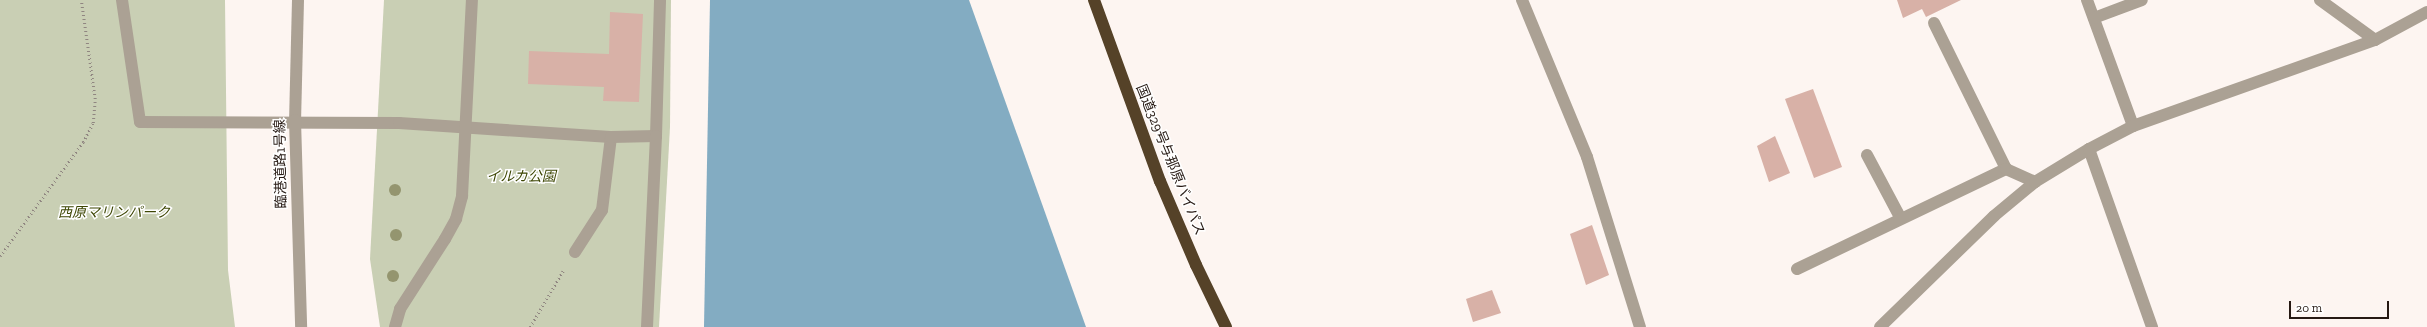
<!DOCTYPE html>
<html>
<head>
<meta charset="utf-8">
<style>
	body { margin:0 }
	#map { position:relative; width:2427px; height:327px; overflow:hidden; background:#fdf5f1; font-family:"Zilla Slab","Noto Sans JP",serif }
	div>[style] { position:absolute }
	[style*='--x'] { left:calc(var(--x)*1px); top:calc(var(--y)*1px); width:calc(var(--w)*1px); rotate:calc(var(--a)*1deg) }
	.green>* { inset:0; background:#c9cfb4 }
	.water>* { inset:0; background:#83acc2 }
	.building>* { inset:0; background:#d8b1a7 }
	.path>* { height:2.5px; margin-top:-1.25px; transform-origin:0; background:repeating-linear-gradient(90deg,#908681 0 1px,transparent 0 4px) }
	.minor>* { height:12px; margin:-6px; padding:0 6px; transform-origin:6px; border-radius:6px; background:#aba194 }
	.highway>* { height:12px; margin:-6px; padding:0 6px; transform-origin:6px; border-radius:6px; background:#554228 }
	.trees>* { width:12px; height:12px; margin:-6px; border-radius:50%; background:#94956f }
	span { translate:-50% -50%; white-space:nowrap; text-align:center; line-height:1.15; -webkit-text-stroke:3px #fff; paint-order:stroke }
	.street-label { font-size:14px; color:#261913 }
	.park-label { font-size:14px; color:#3e4704; font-style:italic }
	.scale { position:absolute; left:2289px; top:301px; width:100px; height:18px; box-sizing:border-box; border:2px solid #261913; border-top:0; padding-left:5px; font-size:12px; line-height:14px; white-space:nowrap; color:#261913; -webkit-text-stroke:3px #fff; paint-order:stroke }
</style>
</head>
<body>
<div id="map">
	<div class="green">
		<i style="clip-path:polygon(0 0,225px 0,228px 270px,235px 327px,0 327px)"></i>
		<i style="clip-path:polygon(384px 0,671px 0,670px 127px,659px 327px,380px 327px,370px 259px)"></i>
	</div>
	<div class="water">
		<i style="clip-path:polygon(710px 0,969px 0,1086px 327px,704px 327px)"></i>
	</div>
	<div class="building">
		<i style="clip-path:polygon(1897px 0,1961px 0,1926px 17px,1922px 9px,1903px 18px)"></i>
		<i style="clip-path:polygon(610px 12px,643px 14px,639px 102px,603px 101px,604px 87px,528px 84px,529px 51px,609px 54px)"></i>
		<i style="clip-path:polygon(1813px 89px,1842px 167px,1814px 178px,1785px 99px)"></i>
		<i style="clip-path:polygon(1775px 136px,1790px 173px,1769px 182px,1757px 146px)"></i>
		<i style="clip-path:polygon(1592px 225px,1609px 275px,1586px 285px,1570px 234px)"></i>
		<i style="clip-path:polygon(1492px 290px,1501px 313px,1473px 322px,1466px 299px)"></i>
	</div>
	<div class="path">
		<i style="--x:0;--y:256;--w:141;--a:-53.9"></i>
		<i style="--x:83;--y:142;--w:21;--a:-62"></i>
		<i style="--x:93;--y:123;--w:24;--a:-85"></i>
		<i style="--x:95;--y:99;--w:100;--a:-98"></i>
		<i style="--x:530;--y:327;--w:65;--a:-59.5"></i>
	</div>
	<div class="minor">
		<i style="--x:122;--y:0;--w:123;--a:81.6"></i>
		<i style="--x:140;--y:122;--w:259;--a:0.2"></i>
		<i style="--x:399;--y:123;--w:212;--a:3.8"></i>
		<i style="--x:611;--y:137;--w:74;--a:97"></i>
		<i style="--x:602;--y:210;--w:50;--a:122.7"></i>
		<i style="--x:298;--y:0;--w:120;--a:91.4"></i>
		<i style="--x:295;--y:120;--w:207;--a:88.3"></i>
		<i style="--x:1522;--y:0;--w:170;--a:67.5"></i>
		<i style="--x:1587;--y:157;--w:178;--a:72.7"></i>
		<i style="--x:2087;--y:0;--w:134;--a:69.9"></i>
		<i style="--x:2320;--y:0;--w:68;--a:36"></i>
		<i style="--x:2094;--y:18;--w:51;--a:-20.6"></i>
		<i style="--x:1934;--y:23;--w:163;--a:63.7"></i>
		<i style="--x:656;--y:136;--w:136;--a:-88.3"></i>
		<i style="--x:611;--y:137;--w:45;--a:-1.3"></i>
		<i style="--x:656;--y:136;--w:191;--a:92.7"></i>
		<i style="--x:2089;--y:149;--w:189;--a:70.5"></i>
		<i style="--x:1867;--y:155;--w:72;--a:62"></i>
		<i style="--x:1797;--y:269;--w:232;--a:-25.6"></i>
		<i style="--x:2006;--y:169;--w:32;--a:24"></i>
		<i style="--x:395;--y:327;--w:19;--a:-74"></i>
		<i style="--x:400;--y:309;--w:83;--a:-57.3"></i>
		<i style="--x:445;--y:239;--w:23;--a:-61"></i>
		<i style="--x:456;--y:219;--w:24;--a:-75"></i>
		<i style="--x:462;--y:196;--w:196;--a:-87.1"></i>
		<i style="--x:1880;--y:327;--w:159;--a:-44.2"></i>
		<i style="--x:1994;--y:216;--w:53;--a:-39.7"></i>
		<i style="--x:2035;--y:182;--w:63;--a:-31.4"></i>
		<i style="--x:2089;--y:149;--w:50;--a:-27.6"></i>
		<i style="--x:2133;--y:126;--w:257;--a:-19.6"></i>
		<i style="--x:2375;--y:40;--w:59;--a:-28.3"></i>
	</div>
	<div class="highway">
		<i style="--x:1094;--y:0;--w:193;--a:70"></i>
		<i style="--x:1160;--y:181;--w:91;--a:66.8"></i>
		<i style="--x:1196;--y:265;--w:69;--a:64.2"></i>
	</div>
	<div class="trees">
		<i style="left:395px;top:190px"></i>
		<i style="left:396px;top:235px"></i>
		<i style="left:393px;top:276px"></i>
	</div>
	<div class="street-label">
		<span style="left:1170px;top:160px;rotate:68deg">国道329号与那原バイパス</span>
		<span style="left:281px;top:164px;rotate:-91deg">臨港道路1号線</span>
	</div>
	<div class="park-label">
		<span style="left:521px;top:177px">イルカ公園</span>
		<span style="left:114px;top:213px">西原マリンパーク</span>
	</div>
	<div class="scale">20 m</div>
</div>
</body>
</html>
